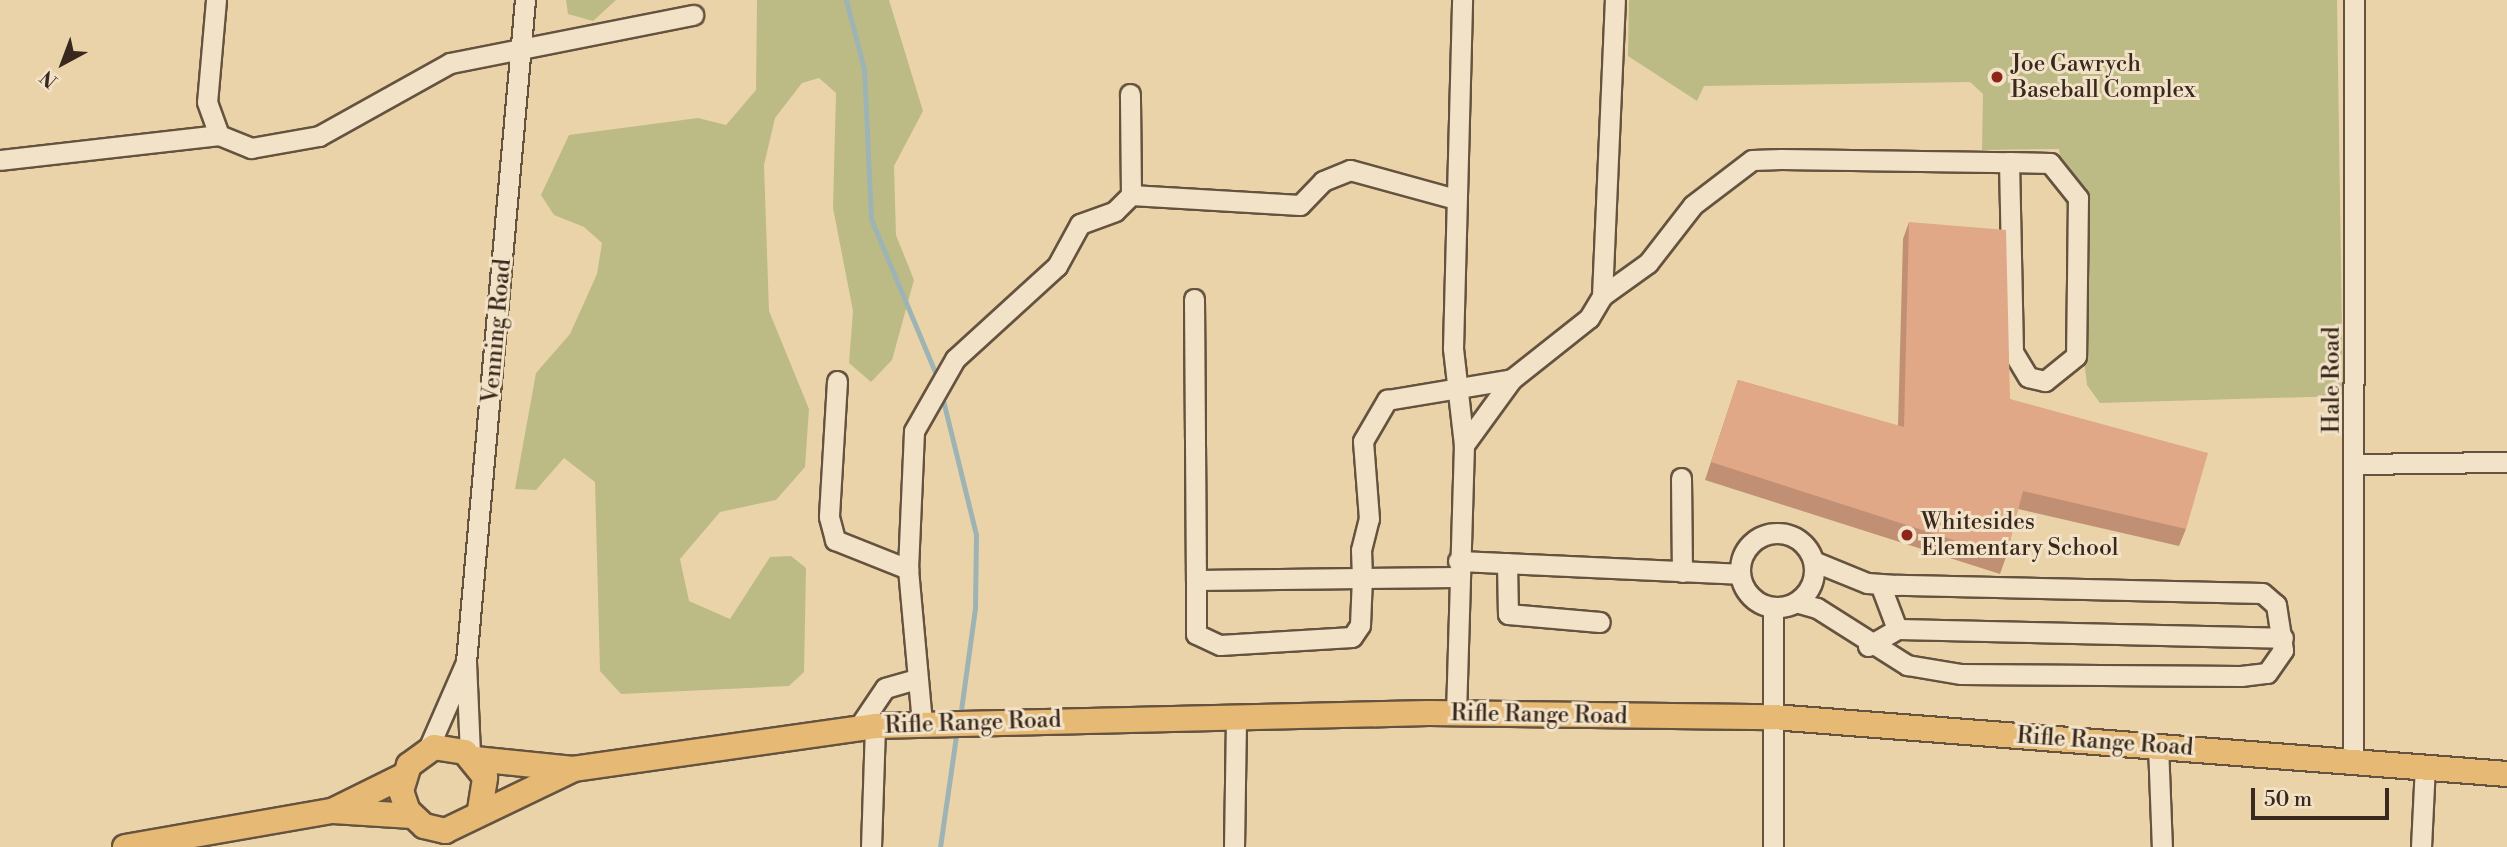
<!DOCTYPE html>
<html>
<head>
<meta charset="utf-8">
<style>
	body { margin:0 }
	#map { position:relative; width:2507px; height:847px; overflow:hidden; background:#ebd3a9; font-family:"Libre Bodoni",serif }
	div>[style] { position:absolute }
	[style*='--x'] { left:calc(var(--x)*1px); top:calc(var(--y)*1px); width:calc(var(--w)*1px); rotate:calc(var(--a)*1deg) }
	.green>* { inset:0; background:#bcbb85 }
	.stream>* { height:5px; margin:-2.5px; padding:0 2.5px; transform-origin:2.5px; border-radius:2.5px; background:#9eb4b4 }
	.roads { filter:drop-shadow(2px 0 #655340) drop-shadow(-2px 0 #655340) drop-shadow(0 2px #655340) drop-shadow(0 -2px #655340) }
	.minor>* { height:19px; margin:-9.5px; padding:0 9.5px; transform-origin:9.5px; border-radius:9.5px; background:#f2e2c7 }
	.minor>.ring { margin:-9.5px; padding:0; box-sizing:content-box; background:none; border:19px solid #f2e2c7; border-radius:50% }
	.major>* { height:24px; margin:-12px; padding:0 12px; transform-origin:12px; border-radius:12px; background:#e6ba74 }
	.wall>* { inset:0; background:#c19074 }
	.building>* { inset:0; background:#e0a887 }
	.dots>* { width:19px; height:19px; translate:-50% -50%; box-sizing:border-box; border:4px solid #f2e2c7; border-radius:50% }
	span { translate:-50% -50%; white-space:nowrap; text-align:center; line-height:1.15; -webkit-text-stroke:6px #f2e2c7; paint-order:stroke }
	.poi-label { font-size:23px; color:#38281d }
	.left { translate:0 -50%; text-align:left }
	.street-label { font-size:23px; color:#38281d }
	.north { position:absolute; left:28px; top:28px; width:70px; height:70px; -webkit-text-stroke:5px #f2e2c7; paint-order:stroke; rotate:221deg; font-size:19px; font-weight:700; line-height:28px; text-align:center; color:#38281d }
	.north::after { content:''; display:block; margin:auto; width:24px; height:32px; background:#38281d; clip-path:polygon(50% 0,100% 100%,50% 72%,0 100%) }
	.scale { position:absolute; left:2251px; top:788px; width:138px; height:32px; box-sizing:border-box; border:4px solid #38281d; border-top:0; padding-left:9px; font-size:21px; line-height:24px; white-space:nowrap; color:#38281d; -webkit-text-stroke:5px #f2e2c7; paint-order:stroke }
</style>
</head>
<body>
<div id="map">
	<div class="green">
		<i style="clip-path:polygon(566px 0,616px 0,593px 21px,568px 14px)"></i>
		<i style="clip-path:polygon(757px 0,889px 0,923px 111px,894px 166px,896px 235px,914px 280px,892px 360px,871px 382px,849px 363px,853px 311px,833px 208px,836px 93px,819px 78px,802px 83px,775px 118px,764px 165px,769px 311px,809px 409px,805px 467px,776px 500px,720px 512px,680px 559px,689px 601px,730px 619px,770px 557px,791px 556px,806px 568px,804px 672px,789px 686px,621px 694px,600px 671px,595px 482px,564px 458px,536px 490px,515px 489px,536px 373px,570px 334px,597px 274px,602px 243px,584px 227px,554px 215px,541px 195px,569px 135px,698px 118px,726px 125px,756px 90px)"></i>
		<i style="clip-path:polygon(1629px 0,2337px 0,2343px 396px,2100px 403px,2087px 385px,2059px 149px,1982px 150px,1983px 94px,1970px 82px,1704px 86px,1697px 101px,1628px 56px)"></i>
	</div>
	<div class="stream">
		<i style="--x:846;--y:0;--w:71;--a:75.4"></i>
		<i style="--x:864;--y:69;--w:150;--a:87.3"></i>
		<i style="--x:871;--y:219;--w:173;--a:67.3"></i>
		<i style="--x:941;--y:392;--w:147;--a:76.2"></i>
		<i style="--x:976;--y:535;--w:73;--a:90.8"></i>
		<i style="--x:975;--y:608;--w:110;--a:97.8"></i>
		<i style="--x:940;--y:847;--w:119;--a:-81.8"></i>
	</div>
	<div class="roads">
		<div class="minor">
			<i style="--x:216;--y:0;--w:102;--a:95"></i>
			<i style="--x:207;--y:102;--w:35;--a:70"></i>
			<i style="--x:219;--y:135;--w:35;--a:22"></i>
			<i style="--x:251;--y:148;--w:69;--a:-10"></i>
			<i style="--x:319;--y:136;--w:150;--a:-29.1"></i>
			<i style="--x:450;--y:63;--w:248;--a:-11.2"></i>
			<i style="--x:0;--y:160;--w:220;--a:-6.5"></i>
			<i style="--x:1131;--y:195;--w:169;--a:3.4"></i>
			<i style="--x:1300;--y:205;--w:33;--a:-46"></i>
			<i style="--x:1323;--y:181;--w:29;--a:-22"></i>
			<i style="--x:1350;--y:170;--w:109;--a:15.4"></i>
			<i style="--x:1602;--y:296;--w:57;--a:-35.7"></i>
			<i style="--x:1648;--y:263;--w:73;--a:-52.2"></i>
			<i style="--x:1693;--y:205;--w:74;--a:-37.3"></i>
			<i style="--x:1752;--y:160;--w:29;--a:-2"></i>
			<i style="--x:1781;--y:159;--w:228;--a:0.8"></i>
			<i style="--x:2009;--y:162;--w:41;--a:1.4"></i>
			<i style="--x:2050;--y:163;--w:45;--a:51.3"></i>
			<i style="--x:2078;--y:198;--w:158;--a:90.7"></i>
			<i style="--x:2076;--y:356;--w:40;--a:141"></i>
			<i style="--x:2045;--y:381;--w:17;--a:-167"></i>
			<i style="--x:2028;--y:377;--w:29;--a:-121"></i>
			<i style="--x:2013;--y:352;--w:190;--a:-91.2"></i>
			<i style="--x:1194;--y:299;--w:281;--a:89.6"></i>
			<i style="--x:837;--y:381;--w:136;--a:93.4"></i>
			<i style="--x:829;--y:517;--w:24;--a:75"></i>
			<i style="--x:835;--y:540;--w:79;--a:21.7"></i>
			<i style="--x:908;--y:569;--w:156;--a:84.8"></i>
			<i style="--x:1464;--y:445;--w:82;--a:-54"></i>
			<i style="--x:2357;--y:464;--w:150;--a:-0.8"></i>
			<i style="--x:1681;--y:478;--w:94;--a:89.4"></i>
			<i class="ring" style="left:1740px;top:533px;width:55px;height:55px"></i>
			<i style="--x:1458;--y:561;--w:282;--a:2.6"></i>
			<i style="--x:1507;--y:563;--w:51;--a:88.9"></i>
			<i style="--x:1508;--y:614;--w:92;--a:5"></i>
			<i style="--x:908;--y:569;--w:138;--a:-87.5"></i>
			<i style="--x:914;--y:431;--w:83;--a:-60.3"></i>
			<i style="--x:955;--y:359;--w:138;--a:-42.4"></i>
			<i style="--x:1057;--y:266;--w:48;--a:-61.3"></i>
			<i style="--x:1080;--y:224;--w:37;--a:-20"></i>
			<i style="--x:1115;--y:211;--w:23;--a:-45"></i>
			<i style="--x:1131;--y:195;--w:101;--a:-90.6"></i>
			<i style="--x:1457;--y:577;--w:95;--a:179.4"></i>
			<i style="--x:1362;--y:578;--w:166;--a:179.3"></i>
			<i style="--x:1196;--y:580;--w:54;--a:90"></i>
			<i style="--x:1196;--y:634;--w:26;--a:25"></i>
			<i style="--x:1220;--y:645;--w:132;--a:-3.5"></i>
			<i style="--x:1352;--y:637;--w:14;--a:-56"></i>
			<i style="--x:1360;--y:625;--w:47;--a:-87.6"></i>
			<i style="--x:1362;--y:578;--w:28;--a:-92"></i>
			<i style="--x:1361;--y:550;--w:32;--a:-76"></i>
			<i style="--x:1369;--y:519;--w:78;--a:-94.4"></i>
			<i style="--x:1363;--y:441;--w:48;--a:-59.7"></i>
			<i style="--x:1387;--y:400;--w:127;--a:-9.5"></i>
			<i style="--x:1512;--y:379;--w:98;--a:-38.4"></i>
			<i style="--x:1589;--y:318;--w:26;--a:-59"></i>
			<i style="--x:1602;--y:296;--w:296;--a:-87.5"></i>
			<i style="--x:1880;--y:584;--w:48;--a:69.3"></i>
			<i style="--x:1796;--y:602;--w:22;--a:16"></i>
			<i style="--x:1817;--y:608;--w:107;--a:32.3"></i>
			<i style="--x:1907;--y:665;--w:55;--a:9.5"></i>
			<i style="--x:1961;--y:674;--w:280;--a:0.4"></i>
			<i style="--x:2241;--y:676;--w:26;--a:-7"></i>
			<i style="--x:2267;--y:673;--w:28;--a:-55"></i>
			<i style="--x:2283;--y:650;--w:46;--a:-98.8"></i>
			<i style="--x:2276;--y:605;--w:18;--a:-139"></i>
			<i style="--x:2262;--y:593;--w:366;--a:-178.7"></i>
			<i style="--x:1896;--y:585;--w:29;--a:-176"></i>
			<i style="--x:1867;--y:583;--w:58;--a:-157.8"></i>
			<i style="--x:1773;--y:607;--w:240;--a:90"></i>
			<i style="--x:1868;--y:646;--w:34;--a:-30"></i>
			<i style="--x:1897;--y:629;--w:386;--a:1.3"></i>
			<i style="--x:466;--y:662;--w:665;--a:-84.91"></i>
			<i style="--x:1456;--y:714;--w:269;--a:-88.3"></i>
			<i style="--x:1464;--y:445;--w:98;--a:-96.5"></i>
			<i style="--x:1453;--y:348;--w:348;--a:-88.5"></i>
			<i style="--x:858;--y:728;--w:48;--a:-56"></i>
			<i style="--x:885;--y:688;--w:33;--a:-16"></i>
			<i style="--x:2158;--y:745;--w:102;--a:87.8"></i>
			<i style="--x:428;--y:749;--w:95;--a:-66.4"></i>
			<i style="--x:466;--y:662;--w:93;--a:87.5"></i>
			<i style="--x:2353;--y:759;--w:759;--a:-89.92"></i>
			<i style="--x:871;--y:847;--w:121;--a:-88.1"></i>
			<i style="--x:1234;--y:847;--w:131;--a:-89.1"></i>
			<i style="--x:2421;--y:847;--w:81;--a:-87.2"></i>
		</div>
		<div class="major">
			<i style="--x:475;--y:759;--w:99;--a:5.8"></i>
			<i style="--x:573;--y:769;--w:305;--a:-8.1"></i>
			<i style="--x:875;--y:726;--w:554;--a:-1.34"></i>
			<i style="--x:1429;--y:713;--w:344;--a:0.7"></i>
			<i style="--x:1773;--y:717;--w:736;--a:4.44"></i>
			<i style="--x:480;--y:810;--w:33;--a:-81"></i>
			<i style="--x:485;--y:777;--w:32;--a:-129"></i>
			<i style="--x:465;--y:752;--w:31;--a:-171"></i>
			<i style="--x:434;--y:747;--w:31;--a:144"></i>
			<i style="--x:409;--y:765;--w:27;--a:107"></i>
			<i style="--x:401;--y:791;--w:21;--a:71"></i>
			<i style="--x:408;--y:811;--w:22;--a:43"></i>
			<i style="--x:424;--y:826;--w:22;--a:13"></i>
			<i style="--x:445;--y:831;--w:141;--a:-25.7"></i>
			<i style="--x:333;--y:811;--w:79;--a:3.6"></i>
			<i style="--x:125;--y:847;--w:210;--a:-9.9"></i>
			<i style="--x:332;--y:811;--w:79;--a:-26.2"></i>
		</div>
	</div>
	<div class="wall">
		<i style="clip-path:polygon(1909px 222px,2010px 399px,2186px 529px,2179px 546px,2018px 509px,2006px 557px,2000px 574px,1705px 480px,1738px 380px,1898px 426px,1903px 239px)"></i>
	</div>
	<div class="building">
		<i style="clip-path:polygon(1909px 222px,2006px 230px,2010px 399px,2208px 453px,2186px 529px,2023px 491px,2006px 557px,1711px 462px,1738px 380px,1904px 427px)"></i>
	</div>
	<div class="dots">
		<i style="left:1997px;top:77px;background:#8f2418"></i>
		<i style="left:1907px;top:535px;background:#8f2418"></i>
	</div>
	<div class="poi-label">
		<span class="left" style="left:2011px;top:77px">Joe Gawrych<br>Baseball Complex</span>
		<span class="left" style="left:1921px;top:535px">Whitesides<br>Elementary School</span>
	</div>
	<div class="street-label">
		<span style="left:497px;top:331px;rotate:-85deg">Venning Road</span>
		<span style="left:2332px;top:380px;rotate:-90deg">Hale Road</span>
		<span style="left:1539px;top:715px;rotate:1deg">Rifle Range Road</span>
		<span style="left:973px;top:723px;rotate:-2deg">Rifle Range Road</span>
		<span style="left:2105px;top:742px;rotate:4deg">Rifle Range Road</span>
	</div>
	<div class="north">N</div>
	<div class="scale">50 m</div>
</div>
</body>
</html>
